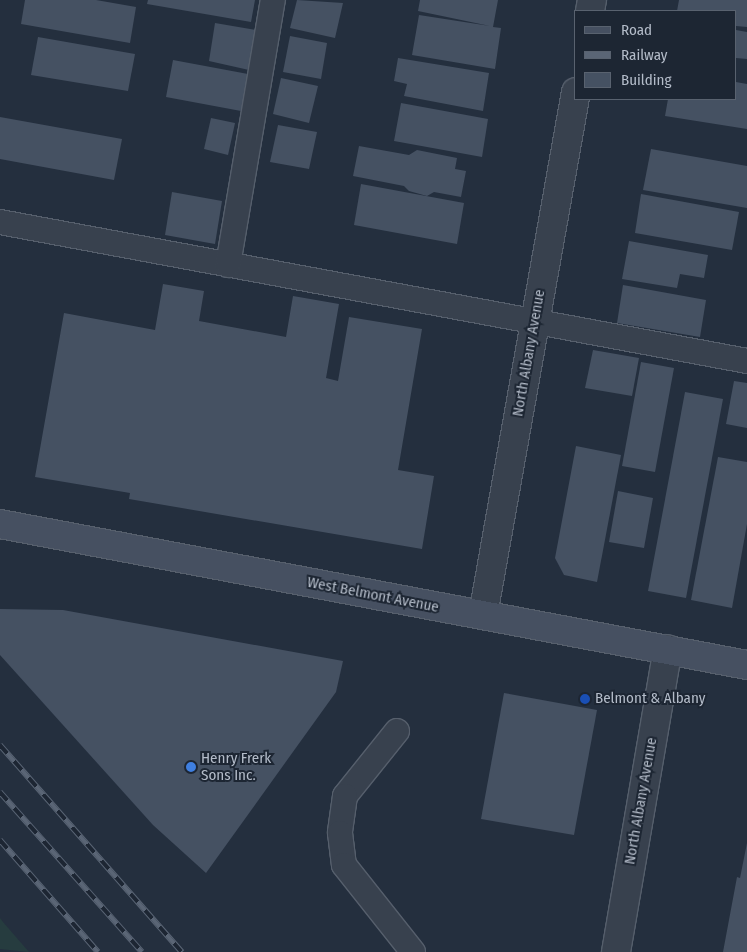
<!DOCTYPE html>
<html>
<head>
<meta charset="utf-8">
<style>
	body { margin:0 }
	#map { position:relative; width:747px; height:952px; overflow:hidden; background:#242f3e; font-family:"Fira Sans Condensed",sans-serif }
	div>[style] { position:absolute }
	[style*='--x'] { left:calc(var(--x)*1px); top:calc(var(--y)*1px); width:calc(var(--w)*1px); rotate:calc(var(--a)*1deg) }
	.green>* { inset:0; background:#263c3f }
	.building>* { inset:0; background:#455162 }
	.roads { filter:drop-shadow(1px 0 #565f6c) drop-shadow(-1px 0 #565f6c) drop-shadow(0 1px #565f6c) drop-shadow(0 -1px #565f6c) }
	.service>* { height:24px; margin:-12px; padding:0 12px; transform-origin:12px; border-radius:12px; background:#38414e }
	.minor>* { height:28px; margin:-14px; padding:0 14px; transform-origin:14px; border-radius:14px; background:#38414e }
	.secondary>* { height:28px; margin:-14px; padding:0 14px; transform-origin:14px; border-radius:14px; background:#465061 }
	.rail>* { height:5.5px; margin-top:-2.75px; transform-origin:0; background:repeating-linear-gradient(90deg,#1d2633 0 11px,#5a6575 0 22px); box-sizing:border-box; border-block:1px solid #5a6575 }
	.dots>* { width:14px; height:14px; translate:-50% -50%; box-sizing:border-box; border:2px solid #1d2633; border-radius:50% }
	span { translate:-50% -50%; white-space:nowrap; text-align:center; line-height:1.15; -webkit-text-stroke:4px #1d2633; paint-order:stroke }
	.street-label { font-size:15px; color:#b4bcc9 }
	.poi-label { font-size:15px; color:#b4bcc9 }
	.left { translate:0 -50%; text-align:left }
	.legend { position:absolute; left:574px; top:10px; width:162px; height:90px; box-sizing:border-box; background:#1d2633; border:1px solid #59626f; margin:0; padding:6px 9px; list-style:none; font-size:15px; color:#b4bcc9 }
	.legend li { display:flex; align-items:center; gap:10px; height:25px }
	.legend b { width:25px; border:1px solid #59626f }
</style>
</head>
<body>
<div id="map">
	<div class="green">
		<i style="clip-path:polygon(0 918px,3px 922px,29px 952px,0 949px)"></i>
	</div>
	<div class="building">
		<i style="clip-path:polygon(25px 0,96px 0,136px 7px,130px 43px,21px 24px)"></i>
		<i style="clip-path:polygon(148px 0,255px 0,251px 22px,147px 4px)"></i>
		<i style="clip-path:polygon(297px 0,343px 3px,335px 38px,290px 28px)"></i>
		<i style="clip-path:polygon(420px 0,498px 0,493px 27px,501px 28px,495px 69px,412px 55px,419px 15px,490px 26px,418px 11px)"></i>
		<i style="clip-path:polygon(679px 0,747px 0,747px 27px,736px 26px,736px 11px,677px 11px)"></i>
		<i style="clip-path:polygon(215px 23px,256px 30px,249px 70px,209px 61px)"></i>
		<i style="clip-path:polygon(736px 30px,747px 32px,747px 59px,736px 58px)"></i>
		<i style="clip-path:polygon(290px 36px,327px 43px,321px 79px,283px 72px)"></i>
		<i style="clip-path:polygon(38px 37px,135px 54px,128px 91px,31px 75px)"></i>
		<i style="clip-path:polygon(398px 58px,489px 73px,483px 111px,404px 96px,407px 84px,394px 81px)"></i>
		<i style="clip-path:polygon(173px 60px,248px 74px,241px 111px,166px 97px)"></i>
		<i style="clip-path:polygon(281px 78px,318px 86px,309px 123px,273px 114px)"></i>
		<i style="clip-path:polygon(736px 82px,747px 84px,747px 129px,665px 116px,668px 99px,736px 99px)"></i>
		<i style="clip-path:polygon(401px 103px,488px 119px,482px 157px,394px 141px)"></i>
		<i style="clip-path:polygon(0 117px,122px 139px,114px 180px,0 159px)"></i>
		<i style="clip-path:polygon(211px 118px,235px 123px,228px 155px,204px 149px)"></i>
		<i style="clip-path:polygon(278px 125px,317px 132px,309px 169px,270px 162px)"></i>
		<i style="clip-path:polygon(359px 146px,409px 155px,417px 150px,457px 158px,455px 169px,466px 171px,461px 197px,434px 192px,427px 196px,409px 191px,404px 186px,353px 176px)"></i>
		<i style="clip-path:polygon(651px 149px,747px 166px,747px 208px,643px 190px)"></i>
		<i style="clip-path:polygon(361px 184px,464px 203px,457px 244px,354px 225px)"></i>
		<i style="clip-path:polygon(172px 192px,222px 201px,215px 244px,165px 235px)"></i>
		<i style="clip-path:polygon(641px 194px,739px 212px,732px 250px,635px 233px)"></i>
		<i style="clip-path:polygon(629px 241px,708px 255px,704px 278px,680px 274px,677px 288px,622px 279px)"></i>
		<i style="clip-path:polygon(163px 284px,204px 291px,199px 321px,286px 337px,293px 296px,339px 304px,326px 378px,338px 381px,349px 317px,422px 329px,398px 470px,434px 476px,422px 549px,129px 499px,130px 493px,35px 477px,64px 313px,155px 330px)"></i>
		<i style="clip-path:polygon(623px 285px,706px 300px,700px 337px,617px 323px)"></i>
		<i style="clip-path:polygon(593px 350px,639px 358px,632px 396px,585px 388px)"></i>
		<i style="clip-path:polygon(641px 362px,674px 368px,655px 472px,622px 466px)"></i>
		<i style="clip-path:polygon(734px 381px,747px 383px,747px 428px,726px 424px)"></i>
		<i style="clip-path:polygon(685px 392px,723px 399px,686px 598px,648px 591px)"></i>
		<i style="clip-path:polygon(576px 446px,621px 455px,597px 582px,564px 575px,555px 558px)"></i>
		<i style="clip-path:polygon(718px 457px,747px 462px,747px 524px,732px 608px,691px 600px)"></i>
		<i style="clip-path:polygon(618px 491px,653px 498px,644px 548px,609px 542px)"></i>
		<i style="clip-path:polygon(0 609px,63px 610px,343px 661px,336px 692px,206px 873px,153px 825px,0 655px)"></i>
		<i style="clip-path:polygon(504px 693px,597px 710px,574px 835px,481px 819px)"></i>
		<i style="clip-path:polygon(747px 843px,747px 952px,723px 952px,737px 877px,740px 878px)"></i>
	</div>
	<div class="roads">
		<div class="service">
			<i style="--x:0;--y:222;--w:760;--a:10.54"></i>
			<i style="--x:228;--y:265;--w:269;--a:-80.4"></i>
			<i style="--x:397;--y:731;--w:83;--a:128.7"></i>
			<i style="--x:345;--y:796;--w:37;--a:98"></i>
			<i style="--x:340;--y:833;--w:32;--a:83"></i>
			<i style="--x:344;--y:865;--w:111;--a:51.6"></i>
		</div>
		<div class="minor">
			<i style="--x:590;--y:11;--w:11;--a:-80"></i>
			<i style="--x:483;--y:615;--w:531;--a:-79.92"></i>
			<i style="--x:616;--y:952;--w:307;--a:-80.3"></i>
		</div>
		<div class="secondary">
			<i style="--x:0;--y:524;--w:760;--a:10.69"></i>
		</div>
	</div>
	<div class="rail">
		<i style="--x:0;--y:745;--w:276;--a:48.7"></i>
		<i style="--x:0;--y:792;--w:214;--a:48.4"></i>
		<i style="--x:0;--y:840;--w:149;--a:48.8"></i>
	</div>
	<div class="dots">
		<i style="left:585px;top:699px;background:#1a4fb4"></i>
		<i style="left:191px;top:767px;background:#3f7fe0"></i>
	</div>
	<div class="street-label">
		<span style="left:529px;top:353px;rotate:-80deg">North Albany Avenue</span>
		<span style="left:373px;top:595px;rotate:11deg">West Belmont Avenue</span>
		<span style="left:641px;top:801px;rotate:-80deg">North Albany Avenue</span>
	</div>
	<div class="poi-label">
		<span class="left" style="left:595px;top:699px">Belmont &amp; Albany</span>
		<span class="left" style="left:201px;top:767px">Henry Frerk<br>Sons Inc.</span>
	</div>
	<ul class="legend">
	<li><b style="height:6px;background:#465061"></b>Road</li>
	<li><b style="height:6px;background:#5a6575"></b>Railway</li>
	<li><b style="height:14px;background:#455162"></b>Building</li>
	</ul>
</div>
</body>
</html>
